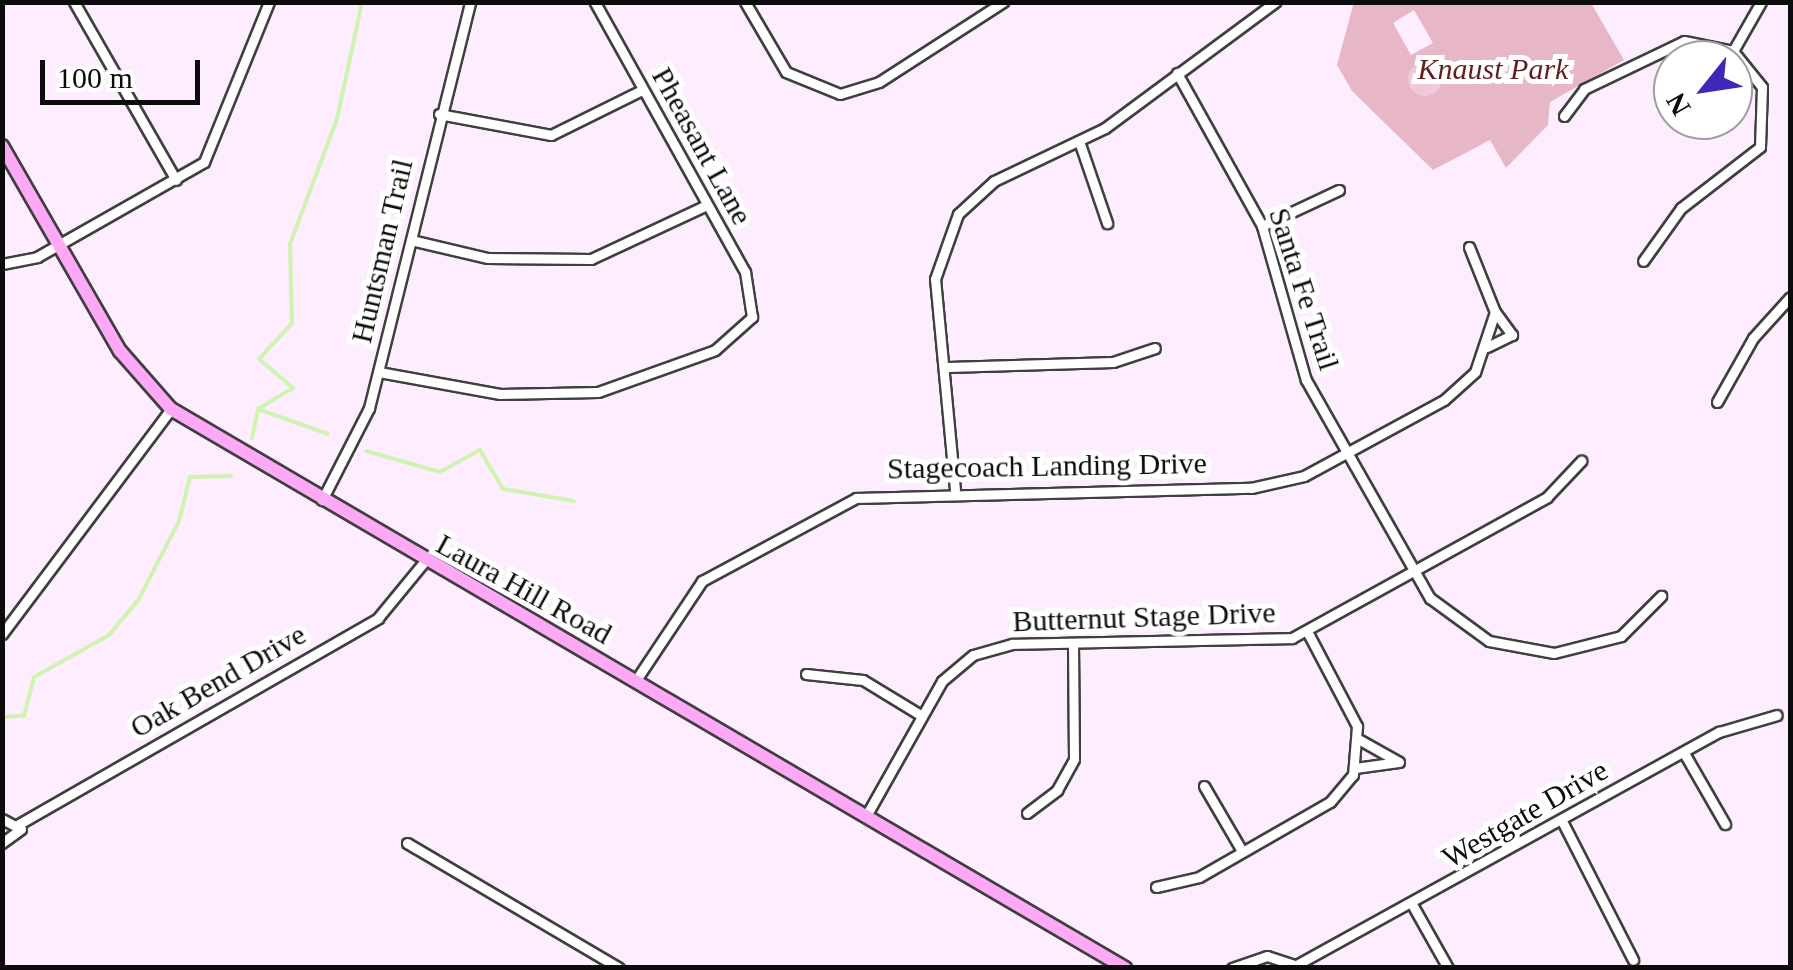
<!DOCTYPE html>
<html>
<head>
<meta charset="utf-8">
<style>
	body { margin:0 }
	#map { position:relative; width:1793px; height:970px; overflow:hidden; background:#feecff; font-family:Georgia,serif }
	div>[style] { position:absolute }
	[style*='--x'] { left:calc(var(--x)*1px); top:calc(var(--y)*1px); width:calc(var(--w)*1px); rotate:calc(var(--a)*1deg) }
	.green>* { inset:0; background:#e8b7c7 }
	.pitch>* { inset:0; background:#efc8da }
	.round { border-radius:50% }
	.stream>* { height:4px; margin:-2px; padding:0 2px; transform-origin:2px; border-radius:2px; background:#cff4b2 }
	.roads { filter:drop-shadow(2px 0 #3f3f3f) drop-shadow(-2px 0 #3f3f3f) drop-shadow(0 2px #3f3f3f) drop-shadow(0 -2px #3f3f3f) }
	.street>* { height:9px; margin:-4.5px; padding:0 4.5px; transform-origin:4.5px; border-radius:4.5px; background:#fff }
	.secondary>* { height:12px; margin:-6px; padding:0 6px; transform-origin:6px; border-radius:6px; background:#fda9f6 }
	span { translate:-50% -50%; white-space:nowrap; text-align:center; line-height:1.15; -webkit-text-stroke:10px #fff; paint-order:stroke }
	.park-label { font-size:30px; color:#621e1f; font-style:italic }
	.street-label { font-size:30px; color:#0c0c0c }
	.frame { position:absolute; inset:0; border:5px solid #0c0c0c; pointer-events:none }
	.north { position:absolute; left:1653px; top:40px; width:100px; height:100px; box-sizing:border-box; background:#fff; border:2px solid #9e9e9e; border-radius:50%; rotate:240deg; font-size:28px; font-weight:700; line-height:40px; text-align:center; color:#0c0c0c }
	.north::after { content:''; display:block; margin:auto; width:35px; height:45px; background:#3d28b9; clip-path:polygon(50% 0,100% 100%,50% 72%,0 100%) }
	.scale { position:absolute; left:40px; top:60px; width:160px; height:45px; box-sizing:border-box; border:5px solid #0c0c0c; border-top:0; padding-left:12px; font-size:30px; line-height:35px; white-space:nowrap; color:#0c0c0c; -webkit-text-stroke:8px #fff; paint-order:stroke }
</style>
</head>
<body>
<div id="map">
	<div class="green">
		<i style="clip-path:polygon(evenodd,1354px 2px,1591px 3px,1624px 60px,1550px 102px,1548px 125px,1506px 168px,1490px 140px,1433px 170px,1352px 91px,1337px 65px,1354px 2px,1414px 10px,1433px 43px,1411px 55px,1393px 23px,1414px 10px)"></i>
	</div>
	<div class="pitch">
		<i class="round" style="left:1408px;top:62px;width:34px;height:34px"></i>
	</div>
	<div class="stream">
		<i style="--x:258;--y:409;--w:41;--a:-31"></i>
		<i style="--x:293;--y:388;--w:45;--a:-139.5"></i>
		<i style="--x:259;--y:359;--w:49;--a:-47.5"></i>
		<i style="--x:292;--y:323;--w:79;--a:-91.5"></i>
		<i style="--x:290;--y:244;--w:134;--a:-69.4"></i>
		<i style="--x:337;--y:119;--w:120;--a:-77.9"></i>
		<i style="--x:258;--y:409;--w:74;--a:19.7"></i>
		<i style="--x:252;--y:438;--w:30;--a:-78"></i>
		<i style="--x:366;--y:451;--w:77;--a:15.8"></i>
		<i style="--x:440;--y:472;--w:46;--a:-28.8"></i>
		<i style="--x:480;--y:450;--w:45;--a:59.5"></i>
		<i style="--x:503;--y:489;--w:72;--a:9.6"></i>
		<i style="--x:2;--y:717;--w:22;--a:-3"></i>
		<i style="--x:24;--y:716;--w:40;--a:-75.6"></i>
		<i style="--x:34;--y:677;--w:86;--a:-29.2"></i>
		<i style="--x:109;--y:635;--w:47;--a:-50.2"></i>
		<i style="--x:139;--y:599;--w:88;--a:-62.9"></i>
		<i style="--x:179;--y:521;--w:45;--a:-76"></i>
		<i style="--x:190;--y:477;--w:41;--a:-1.4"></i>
	</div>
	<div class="roads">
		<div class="street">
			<i style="--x:74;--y:2;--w:205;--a:60.2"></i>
			<i style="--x:745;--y:2;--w:81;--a:59.6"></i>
			<i style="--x:786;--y:72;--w:58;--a:22.2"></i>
			<i style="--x:840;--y:94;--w:41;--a:-17.1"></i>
			<i style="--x:879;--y:82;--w:148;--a:-32.8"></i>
			<i style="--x:1733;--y:51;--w:56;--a:-60.3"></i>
			<i style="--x:1177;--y:73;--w:175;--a:60.9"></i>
			<i style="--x:1262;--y:226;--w:160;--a:74.1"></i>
			<i style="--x:1306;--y:380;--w:251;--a:60.4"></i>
			<i style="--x:1430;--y:598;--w:73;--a:36.1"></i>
			<i style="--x:1489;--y:641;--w:66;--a:10.5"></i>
			<i style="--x:1554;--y:653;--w:69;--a:-14.2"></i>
			<i style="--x:1621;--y:636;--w:57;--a:-45"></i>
			<i style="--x:439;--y:114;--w:114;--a:10.6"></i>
			<i style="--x:551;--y:135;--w:102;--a:-26.3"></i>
			<i style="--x:1564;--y:116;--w:34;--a:-53"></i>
			<i style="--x:1584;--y:89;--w:111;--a:-25.6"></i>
			<i style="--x:1684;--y:41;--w:50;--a:11.5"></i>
			<i style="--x:1733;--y:51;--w:46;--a:51.1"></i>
			<i style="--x:1762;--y:87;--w:60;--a:91.9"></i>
			<i style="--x:1760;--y:147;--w:100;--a:142.3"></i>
			<i style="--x:1681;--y:208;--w:65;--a:125.6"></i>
			<i style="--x:1079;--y:141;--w:87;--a:71.1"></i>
			<i style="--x:1262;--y:226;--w:85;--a:-25.1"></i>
			<i style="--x:411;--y:240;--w:79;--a:13.2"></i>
			<i style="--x:488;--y:258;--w:103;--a:0.6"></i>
			<i style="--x:591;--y:259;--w:128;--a:-25"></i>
			<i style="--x:2;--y:264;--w:36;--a:-11"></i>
			<i style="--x:37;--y:257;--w:192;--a:-29.6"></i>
			<i style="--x:204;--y:162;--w:173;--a:-67.9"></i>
			<i style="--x:1487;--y:347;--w:28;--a:-26"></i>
			<i style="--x:1512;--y:335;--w:29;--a:-126"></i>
			<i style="--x:948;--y:367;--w:165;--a:-1.7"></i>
			<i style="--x:1113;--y:362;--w:44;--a:-18.4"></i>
			<i style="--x:379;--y:372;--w:123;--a:10.3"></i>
			<i style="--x:500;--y:394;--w:98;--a:-1.2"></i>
			<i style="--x:598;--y:392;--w:124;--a:-19.7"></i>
			<i style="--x:715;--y:350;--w:50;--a:-41.7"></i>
			<i style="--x:752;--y:317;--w:46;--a:-98.8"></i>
			<i style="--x:745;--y:272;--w:309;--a:-119.1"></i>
			<i style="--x:1717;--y:402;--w:73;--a:-60.6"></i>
			<i style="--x:1753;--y:338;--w:55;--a:-47.9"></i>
			<i style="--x:955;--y:490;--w:212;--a:-95.4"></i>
			<i style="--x:935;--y:279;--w:69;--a:-70.5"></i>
			<i style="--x:958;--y:214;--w:49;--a:-42.5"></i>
			<i style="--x:994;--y:181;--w:123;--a:-25.5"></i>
			<i style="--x:1105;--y:128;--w:212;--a:-36.5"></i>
			<i style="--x:322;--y:500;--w:103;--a:-62.9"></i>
			<i style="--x:369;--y:408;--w:418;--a:-76"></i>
			<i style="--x:2;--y:634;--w:281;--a:-53.1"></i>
			<i style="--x:806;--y:674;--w:57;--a:6"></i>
			<i style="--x:863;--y:680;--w:69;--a:31.4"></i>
			<i style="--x:636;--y:680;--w:119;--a:-56.3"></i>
			<i style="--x:702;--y:581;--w:175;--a:-28.3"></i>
			<i style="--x:856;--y:498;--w:395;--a:-1.5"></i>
			<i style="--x:1251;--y:488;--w:54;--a:-12.8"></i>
			<i style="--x:1304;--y:476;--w:159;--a:-28.5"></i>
			<i style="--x:1444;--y:400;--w:42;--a:-42.1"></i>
			<i style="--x:1475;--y:372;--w:63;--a:-71.6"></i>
			<i style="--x:1495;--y:312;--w:70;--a:-111.8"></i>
			<i style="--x:1684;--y:753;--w:82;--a:60"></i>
			<i style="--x:1355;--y:768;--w:44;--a:-7.8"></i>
			<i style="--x:1399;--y:762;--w:45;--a:-150.6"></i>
			<i style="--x:1204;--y:786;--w:75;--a:59.7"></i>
			<i style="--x:1027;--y:813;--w:38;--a:-37"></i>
			<i style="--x:1057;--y:790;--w:35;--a:-61"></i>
			<i style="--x:1074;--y:759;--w:115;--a:-90.5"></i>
			<i style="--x:866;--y:816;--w:155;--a:-60.6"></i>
			<i style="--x:942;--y:681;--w:40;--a:-40"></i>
			<i style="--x:973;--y:655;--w:41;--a:-15.8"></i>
			<i style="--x:1012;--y:644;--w:280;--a:-1.2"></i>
			<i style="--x:1292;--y:638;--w:291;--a:-28.9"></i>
			<i style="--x:1547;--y:497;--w:50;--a:-46.6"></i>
			<i style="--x:2;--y:819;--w:21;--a:28"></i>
			<i style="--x:21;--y:829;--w:24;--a:144"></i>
			<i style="--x:1562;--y:821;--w:156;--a:62.9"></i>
			<i style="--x:19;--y:824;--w:414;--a:-29.8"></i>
			<i style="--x:378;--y:618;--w:72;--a:-50.6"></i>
			<i style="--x:407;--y:843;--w:246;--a:30.5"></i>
			<i style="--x:1156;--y:887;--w:44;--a:-13.1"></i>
			<i style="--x:1199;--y:877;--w:151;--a:-29.8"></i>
			<i style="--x:1330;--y:802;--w:35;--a:-50"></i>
			<i style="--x:1353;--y:775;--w:49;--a:-85.3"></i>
			<i style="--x:1357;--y:726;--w:105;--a:-117.8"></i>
			<i style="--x:1413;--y:906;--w:71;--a:60.6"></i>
			<i style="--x:1232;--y:968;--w:37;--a:-19"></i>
			<i style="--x:1267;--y:956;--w:33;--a:18"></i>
			<i style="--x:1291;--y:968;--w:489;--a:-28.9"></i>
			<i style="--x:1719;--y:732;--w:60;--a:-16.3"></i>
		</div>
		<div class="secondary">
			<i style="--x:2;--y:146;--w:237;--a:60.1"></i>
			<i style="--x:120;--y:351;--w:77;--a:48.7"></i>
			<i style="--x:171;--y:409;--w:1106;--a:30.37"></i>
		</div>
	</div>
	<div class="park-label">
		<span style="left:1493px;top:69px">Knaust Park</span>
	</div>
	<div class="street-label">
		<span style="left:702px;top:146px;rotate:61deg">Pheasant Lane</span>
		<span style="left:382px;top:251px;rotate:-77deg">Huntsman Trail</span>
		<span style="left:1304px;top:289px;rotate:72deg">Santa Fe Trail</span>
		<span style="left:1047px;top:466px;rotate:-1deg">Stagecoach Landing Drive</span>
		<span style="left:524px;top:589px;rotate:29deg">Laura Hill Road</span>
		<span style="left:1144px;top:617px;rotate:-2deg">Butternut Stage Drive</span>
		<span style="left:218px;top:681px;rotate:-30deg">Oak Bend Drive</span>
		<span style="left:1525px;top:814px;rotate:-30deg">Westgate Drive</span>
	</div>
	<div class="frame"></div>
	<div class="north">N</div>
	<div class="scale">100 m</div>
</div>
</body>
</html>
